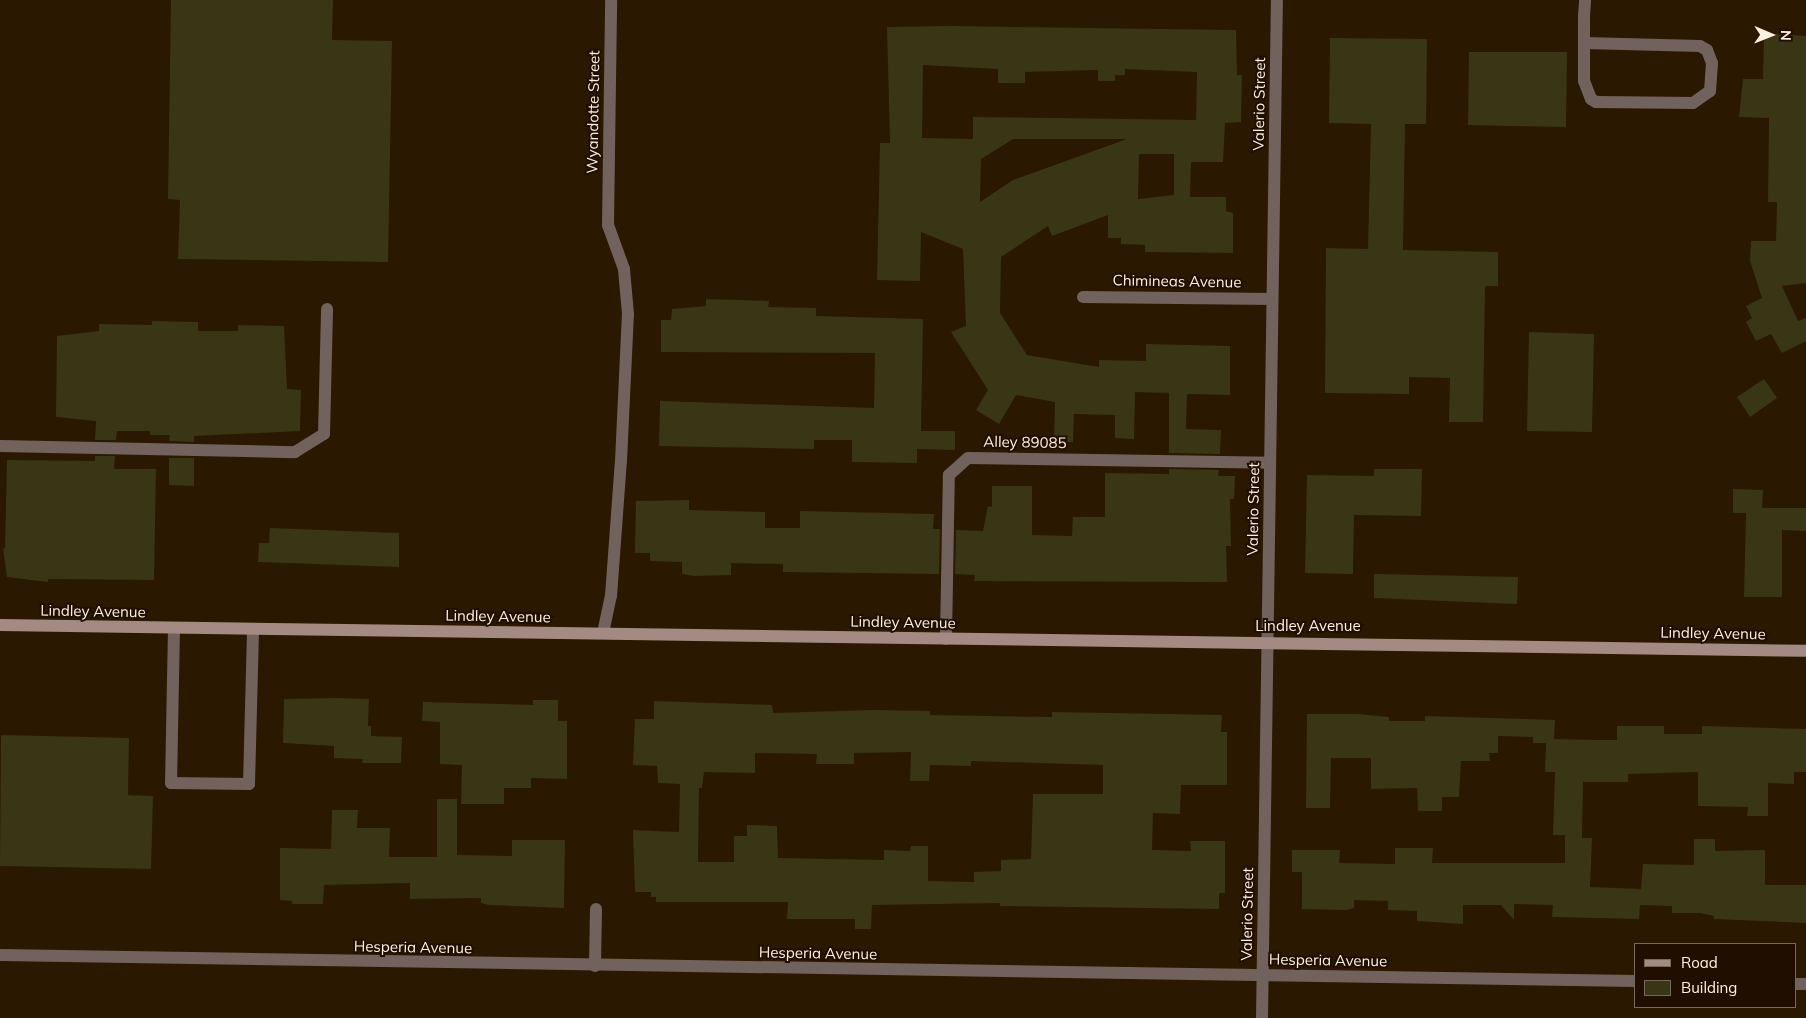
<!DOCTYPE html>
<html>
<head>
<meta charset="utf-8">
<style>
	body { margin:0 }
	#map { position:relative; width:1806px; height:1018px; overflow:hidden; background:#2a1801; font-family:Mulish,sans-serif }
	div>[style] { position:absolute }
	[style*='--x'] { left:calc(var(--x)*1px); top:calc(var(--y)*1px); width:calc(var(--w)*1px); rotate:calc(var(--a)*1deg) }
	.building>* { inset:0; background:#393616 }
	.service>* { height:12px; margin:-6px; padding:0 6px; transform-origin:6px; border-radius:6px; background:#71625d }
	.minor>* { height:12px; margin:-6px; padding:0 6px; transform-origin:6px; border-radius:6px; background:#71625d }
	.tertiary>* { height:12px; margin:-6px; padding:0 6px; transform-origin:6px; border-radius:6px; background:#71625d }
	.secondary>* { height:12px; margin:-6px; padding:0 6px; transform-origin:6px; border-radius:6px; background:#a38a82 }
	span { translate:-50% -50%; white-space:nowrap; text-align:center; line-height:1.15; -webkit-text-stroke:4px #200f00; paint-order:stroke }
	.street-label { font-size:15px; color:#fdf0e2 }
	.legend { position:absolute; left:1634px; top:943px; width:162px; height:65px; box-sizing:border-box; background:#200f00; border:1px solid #78695a; margin:0; padding:6px 9px; list-style:none; font-size:15px; color:#fdf0e2 }
	.legend li { display:flex; align-items:center; gap:10px; height:25px }
	.legend b { width:25px; border:1px solid #78695a }
	.north { position:absolute; left:1746px; top:10px; width:50px; height:50px; -webkit-text-stroke:4px #200f00; paint-order:stroke; rotate:91deg; font-size:14px; font-weight:700; line-height:20px; text-align:center; color:#fdf0e2 }
	.north::after { content:''; display:block; margin:auto; width:18px; height:22px; background:#fdf0e2; clip-path:polygon(50% 0,100% 100%,50% 72%,0 100%) }
</style>
</head>
<body>
<div id="map">
	<div class="building">
		<i style="clip-path:polygon(171px 0,333px 0,332px 40px,392px 41px,388px 262px,178px 259px,180px 200px,168px 199px)"></i>
		<i style="clip-path:polygon(evenodd,949px 26px,1236px 30px,1237px 75px,1242px 75px,1241px 122px,1225px 123px,1223px 162px,1191px 162px,1190px 197px,1226px 197px,1226px 211px,1233px 213px,1233px 253px,1145px 252px,1145px 245px,1121px 244px,1121px 238px,1108px 238px,1108px 215px,1052px 236px,1048px 226px,1001px 257px,1000px 313px,1027px 355px,1099px 367px,1099px 360px,1146px 361px,1146px 344px,1230px 346px,1230px 395px,1187px 394px,1186px 429px,1221px 430px,1220px 454px,1169px 453px,1169px 393px,1135px 392px,1134px 439px,1115px 438px,1115px 415px,1074px 414px,1073px 442px,1054px 442px,1055px 402px,1016px 395px,999px 424px,976px 410px,988px 390px,951px 332px,966px 326px,963px 249px,921px 232px,920px 281px,877px 280px,880px 143px,890px 143px,887px 27px,949px 26px,923px 65px,998px 69px,998px 83px,1025px 83px,1025px 72px,1098px 70px,1098px 81px,1115px 81px,1115px 75px,1125px 75px,1125px 69px,1197px 72px,1196px 120px,973px 117px,973px 139px,922px 138px,923px 65px,949px 26px,1013px 139px,1127px 139px,1013px 180px,980px 202px,981px 159px,1013px 139px,949px 26px,1139px 154px,1174px 154px,1174px 195px,1138px 199px,1139px 154px)"></i>
		<i style="clip-path:polygon(1764px 33px,1806px 36px,1806px 283px,1782px 286px,1798px 321px,1806px 318px,1806px 341px,1782px 353px,1771px 334px,1756px 341px,1746px 322px,1752px 318px,1746px 306px,1762px 298px,1750px 261px,1751px 241px,1776px 241px,1777px 202px,1768px 202px,1769px 118px,1739px 117px,1743px 79px,1763px 79px)"></i>
		<i style="clip-path:polygon(1330px 38px,1427px 39px,1426px 124px,1405px 124px,1403px 250px,1498px 252px,1498px 286px,1486px 286px,1485px 289px,1483px 422px,1449px 422px,1450px 378px,1409px 377px,1409px 394px,1325px 393px,1326px 248px,1368px 249px,1371px 124px,1329px 123px)"></i>
		<i style="clip-path:polygon(1469px 52px,1567px 52px,1566px 127px,1468px 125px)"></i>
		<i style="clip-path:polygon(706px 299px,769px 301px,768px 307px,816px 308px,816px 316px,923px 319px,921px 431px,955px 431px,955px 450px,917px 449px,917px 463px,852px 462px,852px 440px,814px 440px,814px 449px,659px 446px,660px 401px,874px 408px,875px 353px,661px 352px,661px 320px,671px 320px,672px 309px,706px 306px)"></i>
		<i style="clip-path:polygon(152px 321px,198px 322px,198px 331px,238px 331px,238px 325px,284px 326px,287px 389px,301px 390px,300px 431px,194px 436px,194px 442px,169px 441px,170px 435px,150px 435px,150px 431px,117px 431px,116px 440px,95px 440px,96px 421px,56px 417px,57px 336px,99px 331px,99px 324px,152px 325px)"></i>
		<i style="clip-path:polygon(1529px 332px,1594px 334px,1592px 432px,1527px 431px)"></i>
		<i style="clip-path:polygon(1764px 379px,1777px 398px,1750px 417px,1737px 397px)"></i>
		<i style="clip-path:polygon(95px 456px,115px 456px,114px 469px,156px 469px,154px 580px,48px 579px,48px 582px,7px 577px,3px 548px,5px 549px,7px 460px,95px 461px)"></i>
		<i style="clip-path:polygon(169px 458px,194px 458px,194px 486px,169px 485px)"></i>
		<i style="clip-path:polygon(1169px 469px,1219px 470px,1218px 476px,1235px 476px,1234px 499px,1230px 499px,1231px 546px,1226px 546px,1227px 582px,974px 581px,975px 575px,955px 574px,956px 530px,983px 531px,988px 506px,992px 507px,992px 486px,1032px 486px,1032px 535px,1072px 536px,1073px 517px,1105px 517px,1105px 473px,1169px 474px)"></i>
		<i style="clip-path:polygon(1374px 469px,1422px 469px,1421px 516px,1354px 515px,1353px 574px,1305px 573px,1307px 475px,1374px 476px)"></i>
		<i style="clip-path:polygon(1733px 489px,1763px 490px,1762px 508px,1806px 508px,1806px 531px,1782px 530px,1782px 597px,1744px 597px,1746px 513px,1733px 513px)"></i>
		<i style="clip-path:polygon(689px 500px,689px 510px,765px 512px,765px 528px,800px 528px,800px 511px,934px 514px,933px 529px,940px 529px,939px 574px,783px 572px,783px 564px,731px 563px,731px 575px,694px 576px,682px 574px,682px 562px,650px 561px,650px 553px,635px 553px,636px 501px)"></i>
		<i style="clip-path:polygon(270px 528px,399px 533px,399px 567px,258px 562px,259px 543px,269px 543px)"></i>
		<i style="clip-path:polygon(1374px 574px,1518px 577px,1517px 604px,1374px 598px)"></i>
		<i style="clip-path:polygon(335px 698px,369px 699px,368px 726px,371px 726px,371px 736px,402px 737px,401px 763px,362px 763px,363px 759px,334px 758px,334px 746px,283px 743px,284px 699px)"></i>
		<i style="clip-path:polygon(533px 700px,558px 700px,558px 721px,567px 721px,567px 779px,531px 778px,531px 788px,504px 788px,504px 804px,461px 804px,462px 765px,440px 764px,440px 722px,422px 721px,423px 702px,533px 705px)"></i>
		<i style="clip-path:polygon(evenodd,654px 701px,772px 705px,773px 713px,874px 710px,930px 711px,930px 715px,1052px 717px,1052px 712px,1222px 715px,1221px 732px,1227px 732px,1227px 785px,1181px 785px,1180px 814px,1153px 813px,1152px 850px,1191px 851px,1190px 841px,1225px 841px,1225px 893px,1219px 893px,1219px 909px,1000px 906px,1000px 903px,872px 905px,871px 929px,855px 929px,855px 919px,787px 919px,788px 902px,656px 902px,656px 897px,651px 897px,651px 892px,635px 892px,633px 830px,679px 832px,680px 784px,658px 783px,657px 766px,633px 765px,635px 719px,654px 719px,654px 701px,911px 752px,910px 781px,929px 781px,930px 765px,971px 766px,971px 761px,1103px 765px,1103px 794px,1033px 794px,1031px 859px,1001px 860px,1001px 871px,974px 872px,974px 882px,928px 881px,928px 846px,911px 846px,910px 851px,884px 850px,884px 860px,778px 858px,777px 826px,747px 825px,747px 836px,734px 836px,734px 862px,698px 862px,699px 788px,702px 788px,704px 772px,755px 773px,755px 753px,817px 754px,816px 764px,854px 764px,854px 753px,911px 752px)"></i>
		<i style="clip-path:polygon(1307px 714px,1357px 714px,1389px 717px,1389px 721px,1425px 721px,1425px 716px,1555px 720px,1554px 739px,1597px 740px,1617px 740px,1617px 726px,1664px 726px,1664px 734px,1702px 734px,1702px 726px,1806px 729px,1806px 772px,1794px 772px,1794px 784px,1768px 783px,1768px 816px,1747px 816px,1748px 807px,1698px 806px,1698px 772px,1628px 774px,1628px 782px,1583px 782px,1582px 838px,1592px 838px,1590px 887px,1641px 889px,1643px 864px,1694px 865px,1694px 839px,1715px 839px,1715px 851px,1765px 850px,1765px 885px,1806px 885px,1806px 923px,1714px 919px,1714px 916px,1700px 913px,1672px 913px,1672px 906px,1640px 905px,1639px 919px,1552px 917px,1553px 905px,1514px 904px,1514px 920px,1501px 905px,1463px 905px,1463px 924px,1417px 921px,1417px 911px,1388px 910px,1388px 901px,1354px 900px,1354px 908px,1347px 910px,1302px 909px,1302px 872px,1292px 872px,1292px 850px,1340px 850px,1339px 863px,1395px 864px,1395px 848px,1433px 848px,1432px 863px,1565px 863px,1565px 835px,1553px 835px,1555px 772px,1545px 772px,1546px 743px,1533px 743px,1533px 737px,1498px 736px,1498px 753px,1489px 753px,1490px 761px,1461px 761px,1459px 797px,1442px 797px,1442px 811px,1418px 811px,1417px 788px,1371px 789px,1371px 758px,1331px 758px,1330px 808px,1306px 808px)"></i>
		<i style="clip-path:polygon(1px 735px,129px 738px,128px 795px,153px 796px,151px 869px,0 866px)"></i>
		<i style="clip-path:polygon(437px 799px,457px 799px,457px 855px,512px 856px,512px 840px,565px 840px,564px 908px,489px 905px,481px 903px,481px 898px,410px 899px,410px 883px,324px 885px,323px 904px,292px 904px,292px 901px,280px 900px,280px 848px,331px 849px,332px 810px,358px 810px,357px 828px,390px 828px,389px 857px,437px 857px)"></i>
	</div>
	<div class="service">
		<i style="--x:1584;--y:43;--w:116;--a:1.5"></i>
		<i style="--x:1700;--y:46;--w:8;--a:30"></i>
		<i style="--x:1707;--y:50;--w:14;--a:69"></i>
		<i style="--x:1712;--y:63;--w:28;--a:94"></i>
		<i style="--x:1710;--y:91;--w:21;--a:145"></i>
		<i style="--x:1693;--y:103;--w:97;--a:-179.4"></i>
		<i style="--x:1596;--y:102;--w:6;--a:-149"></i>
		<i style="--x:1591;--y:99;--w:19;--a:-111"></i>
		<i style="--x:1584;--y:81;--w:65;--a:-90"></i>
		<i style="--x:1584;--y:16;--w:16;--a:-86"></i>
		<i style="--x:0;--y:446;--w:295;--a:1.2"></i>
		<i style="--x:295;--y:452;--w:34;--a:-32"></i>
		<i style="--x:324;--y:434;--w:125;--a:-88.6"></i>
		<i style="--x:174;--y:628;--w:155;--a:91.1"></i>
		<i style="--x:171;--y:783;--w:78;--a:0.7"></i>
		<i style="--x:249;--y:784;--w:155;--a:-88.5"></i>
		<i style="--x:603;--y:633;--w:38;--a:-78"></i>
		<i style="--x:611;--y:596;--w:135;--a:-85.8"></i>
		<i style="--x:621;--y:461;--w:147;--a:-87.3"></i>
		<i style="--x:628;--y:314;--w:45;--a:-95.1"></i>
		<i style="--x:624;--y:269;--w:47;--a:-110"></i>
		<i style="--x:946;--y:639;--w:164;--a:-89"></i>
		<i style="--x:949;--y:475;--w:25;--a:-42"></i>
		<i style="--x:968;--y:458;--w:302;--a:0.9"></i>
	</div>
	<div class="minor">
		<i style="--x:608;--y:225;--w:225;--a:-89.2"></i>
		<i style="--x:1083;--y:297;--w:189;--a:0.6"></i>
		<i style="--x:0;--y:955;--w:1635;--a:0.91"></i>
		<i style="--x:595;--y:966;--w:57;--a:-89"></i>
		<i style="--x:1795;--y:984;--w:11;--a:0"></i>
	</div>
	<div class="tertiary">
		<i style="--x:1262;--y:1018;--w:1018;--a:-89.16"></i>
	</div>
	<div class="secondary">
		<i style="--x:0;--y:625;--w:1806;--a:0.82"></i>
	</div>
	<div class="street-label">
		<span style="left:1259px;top:104px;rotate:-89deg">Valerio Street</span>
		<span style="left:593px;top:112px;rotate:-89deg">Wyandotte Street</span>
		<span style="left:1177px;top:281px;rotate:1deg">Chimineas Avenue</span>
		<span style="left:1025px;top:442px;rotate:1deg">Alley 89085</span>
		<span style="left:1253px;top:509px;rotate:-89deg">Valerio Street</span>
		<span style="left:93px;top:611px;rotate:1deg">Lindley Avenue</span>
		<span style="left:498px;top:616px;rotate:1deg">Lindley Avenue</span>
		<span style="left:903px;top:622px;rotate:1deg">Lindley Avenue</span>
		<span style="left:1308px;top:626px">Lindley Avenue</span>
		<span style="left:1713px;top:633px;rotate:1deg">Lindley Avenue</span>
		<span style="left:1247px;top:914px;rotate:-89deg">Valerio Street</span>
		<span style="left:413px;top:947px;rotate:1deg">Hesperia Avenue</span>
		<span style="left:818px;top:953px;rotate:1deg">Hesperia Avenue</span>
		<span style="left:1328px;top:960px;rotate:1deg">Hesperia Avenue</span>
	</div>
	<ul class="legend">
	<li><b style="height:6px;background:#a38a82"></b>Road</li>
	<li><b style="height:14px;background:#393616"></b>Building</li>
	</ul>
	<div class="north">N</div>
</div>
</body>
</html>
